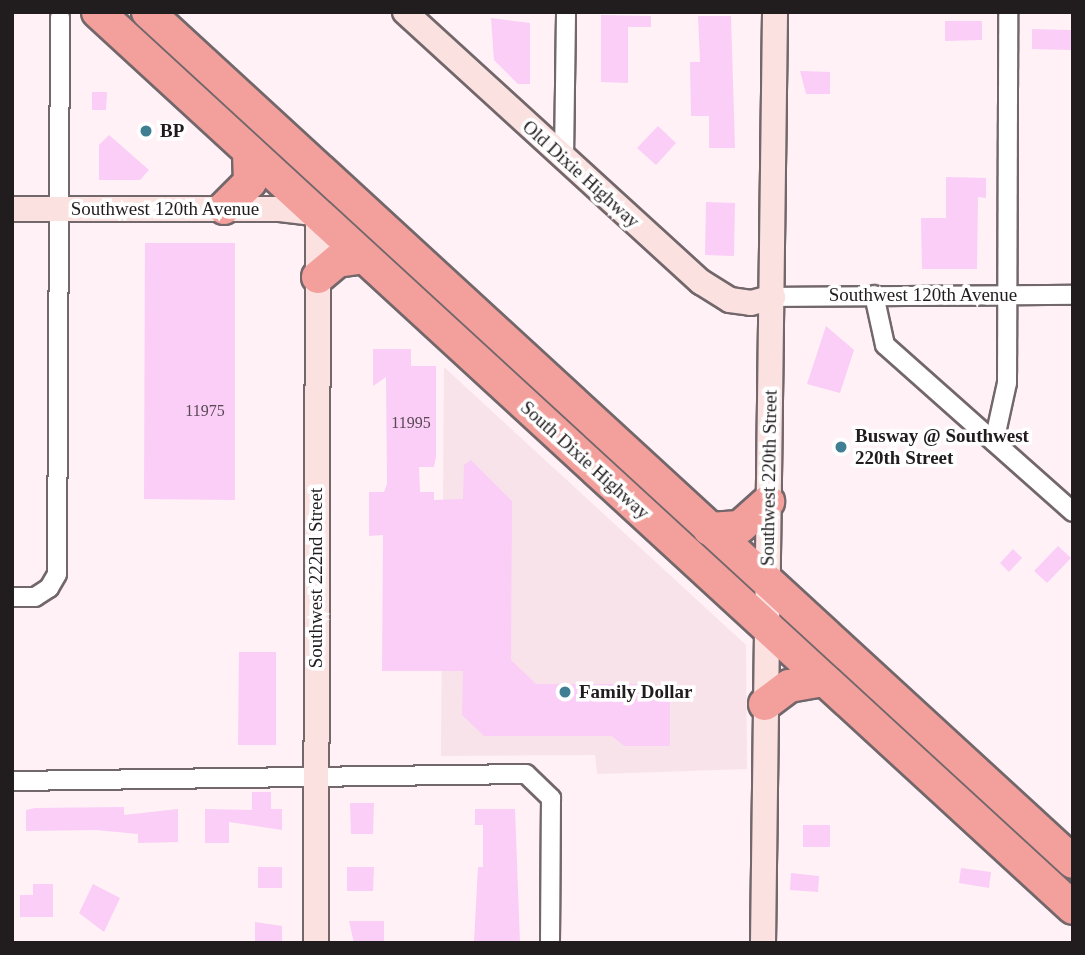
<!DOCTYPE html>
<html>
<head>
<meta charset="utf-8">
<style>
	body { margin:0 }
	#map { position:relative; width:1085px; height:955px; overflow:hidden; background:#fff1f6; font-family:"Times New Roman",serif }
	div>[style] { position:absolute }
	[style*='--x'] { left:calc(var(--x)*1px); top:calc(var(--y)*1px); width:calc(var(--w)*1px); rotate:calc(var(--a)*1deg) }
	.built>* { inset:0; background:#f8e3ea }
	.building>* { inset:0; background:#facef6 }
	.roads { filter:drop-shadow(2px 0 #72676b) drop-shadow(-2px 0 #72676b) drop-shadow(0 2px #72676b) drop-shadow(0 -2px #72676b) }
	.street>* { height:18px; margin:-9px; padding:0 9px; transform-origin:9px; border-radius:9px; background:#fff }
	.secondary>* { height:24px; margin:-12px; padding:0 12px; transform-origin:12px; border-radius:12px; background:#fbe2e1 }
	.highway>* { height:32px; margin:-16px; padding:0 16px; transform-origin:16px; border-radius:16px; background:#f3a09c }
	.dots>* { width:19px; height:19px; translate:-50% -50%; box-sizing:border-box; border:4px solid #fff; border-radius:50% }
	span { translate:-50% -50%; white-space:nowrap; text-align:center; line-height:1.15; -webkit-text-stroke:7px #fff; paint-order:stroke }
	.number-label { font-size:16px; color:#574854 }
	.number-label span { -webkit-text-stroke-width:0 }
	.poi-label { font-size:19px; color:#211c1e; font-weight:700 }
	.left { translate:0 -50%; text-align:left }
	.street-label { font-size:19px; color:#211c1e }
	.frame { position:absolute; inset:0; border:14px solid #211c1e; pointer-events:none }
</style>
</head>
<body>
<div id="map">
	<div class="built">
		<i style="clip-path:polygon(444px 367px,746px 645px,747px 769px,597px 774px,595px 755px,441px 756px)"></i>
	</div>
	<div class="building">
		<i style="clip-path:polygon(601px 15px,651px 16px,651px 27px,628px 27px,628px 83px,601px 82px)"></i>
		<i style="clip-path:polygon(698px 16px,731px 16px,735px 148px,709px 148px,709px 116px,691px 116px,690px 62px,700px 62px)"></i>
		<i style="clip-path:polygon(491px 18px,530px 23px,530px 84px,518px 84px,494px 60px)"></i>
		<i style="clip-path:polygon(945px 21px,982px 21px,982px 40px,945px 41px)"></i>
		<i style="clip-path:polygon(1032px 29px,1071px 30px,1071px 50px,1032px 49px)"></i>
		<i style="clip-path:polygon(800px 71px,830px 72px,830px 94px,806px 94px)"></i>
		<i style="clip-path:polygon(92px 92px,107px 92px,106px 110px,92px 110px)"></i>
		<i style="clip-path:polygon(658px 126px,676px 143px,656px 165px,637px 148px)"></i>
		<i style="clip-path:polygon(109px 135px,149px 170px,140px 180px,99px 180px,99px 145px)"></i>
		<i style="clip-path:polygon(946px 177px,986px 178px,986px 198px,978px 197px,977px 269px,922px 269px,921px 218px,946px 218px)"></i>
		<i style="clip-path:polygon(706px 202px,735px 203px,734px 256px,705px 255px)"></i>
		<i style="clip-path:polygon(145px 243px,235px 243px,235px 500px,144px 499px)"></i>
		<i style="clip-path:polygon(826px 326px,854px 350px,840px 393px,807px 384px)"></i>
		<i style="clip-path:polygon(373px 349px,411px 349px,411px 366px,436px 366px,436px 457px,434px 467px,419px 467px,420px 492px,434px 492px,434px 500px,463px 499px,464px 465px,471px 460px,512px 501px,511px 660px,536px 684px,655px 684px,670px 696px,670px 746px,624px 746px,612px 736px,484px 736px,462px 715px,463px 671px,382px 671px,383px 535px,369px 536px,369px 492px,384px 492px,387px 484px,386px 377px,373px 386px)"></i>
		<i style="clip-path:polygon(1058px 546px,1071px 558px,1047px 583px,1034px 571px)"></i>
		<i style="clip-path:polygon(1013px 549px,1022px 558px,1009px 572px,1000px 563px)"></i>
		<i style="clip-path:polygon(239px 652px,276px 652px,276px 745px,238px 745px)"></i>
		<i style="clip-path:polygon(252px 792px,271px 792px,271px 809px,282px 809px,282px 830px,229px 822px,229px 843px,205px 843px,205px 809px,252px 810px)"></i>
		<i style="clip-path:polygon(350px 803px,374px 803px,373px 834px,351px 834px)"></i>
		<i style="clip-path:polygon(124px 807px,124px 815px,178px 809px,178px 842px,138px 843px,138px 834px,96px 830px,26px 831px,26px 810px,35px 808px)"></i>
		<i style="clip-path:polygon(475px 809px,515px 809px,520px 943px,474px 942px,478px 867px,483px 867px,483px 825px,475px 825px)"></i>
		<i style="clip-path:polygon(803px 825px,830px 825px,830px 847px,803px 847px)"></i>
		<i style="clip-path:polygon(258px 867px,282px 867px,282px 888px,258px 888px)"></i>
		<i style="clip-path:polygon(347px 867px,374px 867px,373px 891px,347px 891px)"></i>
		<i style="clip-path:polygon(961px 868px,991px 872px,989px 888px,959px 883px)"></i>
		<i style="clip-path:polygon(791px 873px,819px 876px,818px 892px,790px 890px)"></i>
		<i style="clip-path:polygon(33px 884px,53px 884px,53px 917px,20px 917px,20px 895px,33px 895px)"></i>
		<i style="clip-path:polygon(93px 884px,120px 898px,104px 932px,79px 913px)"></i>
		<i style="clip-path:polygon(349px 921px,384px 921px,384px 943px,354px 943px)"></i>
		<i style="clip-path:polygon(255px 922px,282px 926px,282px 943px,255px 943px)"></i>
	</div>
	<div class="roads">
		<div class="street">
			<i style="--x:564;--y:158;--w:146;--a:-89.2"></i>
			<i style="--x:874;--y:295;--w:51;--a:77.6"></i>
			<i style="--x:885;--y:345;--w:251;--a:41.6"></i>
			<i style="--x:773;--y:297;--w:300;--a:-0.4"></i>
			<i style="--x:994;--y:442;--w:60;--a:-77.6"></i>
			<i style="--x:1007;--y:383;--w:371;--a:-89.8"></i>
			<i style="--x:12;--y:597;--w:23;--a:0"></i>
			<i style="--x:35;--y:597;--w:17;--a:-33"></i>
			<i style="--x:49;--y:588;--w:16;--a:-60"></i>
			<i style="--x:57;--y:574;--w:557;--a:-89.69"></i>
			<i style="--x:12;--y:781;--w:514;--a:-0.78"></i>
			<i style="--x:526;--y:774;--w:35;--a:44"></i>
			<i style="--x:551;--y:798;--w:145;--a:90.4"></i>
		</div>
		<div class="secondary">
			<i style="--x:405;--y:12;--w:401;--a:42.4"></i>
			<i style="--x:701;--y:282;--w:34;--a:32"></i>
			<i style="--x:730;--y:300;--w:21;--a:8"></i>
			<i style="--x:751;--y:303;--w:23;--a:-15"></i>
			<i style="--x:12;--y:209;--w:268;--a:0"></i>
			<i style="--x:280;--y:209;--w:38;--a:7"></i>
			<i style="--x:318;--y:214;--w:729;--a:90.16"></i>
			<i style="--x:763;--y:943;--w:931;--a:-89.26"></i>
		</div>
		<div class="highway">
			<i style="--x:98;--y:12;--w:1324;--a:42.58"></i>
			<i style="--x:148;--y:12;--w:1256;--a:42.58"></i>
			<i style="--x:224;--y:208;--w:37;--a:-45"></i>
			<i style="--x:250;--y:182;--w:31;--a:-92"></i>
			<i style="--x:318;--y:277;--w:25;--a:-40"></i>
			<i style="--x:337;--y:261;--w:27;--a:-8"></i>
			<i style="--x:709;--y:529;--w:31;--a:-4"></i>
			<i style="--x:740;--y:527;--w:38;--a:-42"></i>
			<i style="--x:765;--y:704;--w:30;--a:-37"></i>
			<i style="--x:789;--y:686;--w:36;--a:-10"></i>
		</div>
	</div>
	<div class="dots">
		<i style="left:146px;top:131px;background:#3f7e93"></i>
		<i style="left:841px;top:447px;background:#3f7e93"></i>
		<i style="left:565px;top:692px;background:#3f7e93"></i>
	</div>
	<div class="number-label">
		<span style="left:205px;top:411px">11975</span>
		<span style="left:411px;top:423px">11995</span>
	</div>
	<div class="poi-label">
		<span class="left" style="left:160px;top:131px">BP</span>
		<span class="left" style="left:855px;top:447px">Busway @ Southwest<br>220th Street</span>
		<span class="left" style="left:579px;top:692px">Family Dollar</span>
	</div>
	<div class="street-label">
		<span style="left:581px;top:174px;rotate:42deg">Old Dixie Highway</span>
		<span style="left:165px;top:209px">Southwest 120th Avenue</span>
		<span style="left:923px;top:295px">Southwest 120th Avenue</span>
		<span style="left:585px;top:460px;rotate:42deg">South Dixie Highway</span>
		<span style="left:769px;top:478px;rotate:-89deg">Southwest 220th Street</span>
		<span style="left:316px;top:578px;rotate:-90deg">Southwest 222nd Street</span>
	</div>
	<div class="frame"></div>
</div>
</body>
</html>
